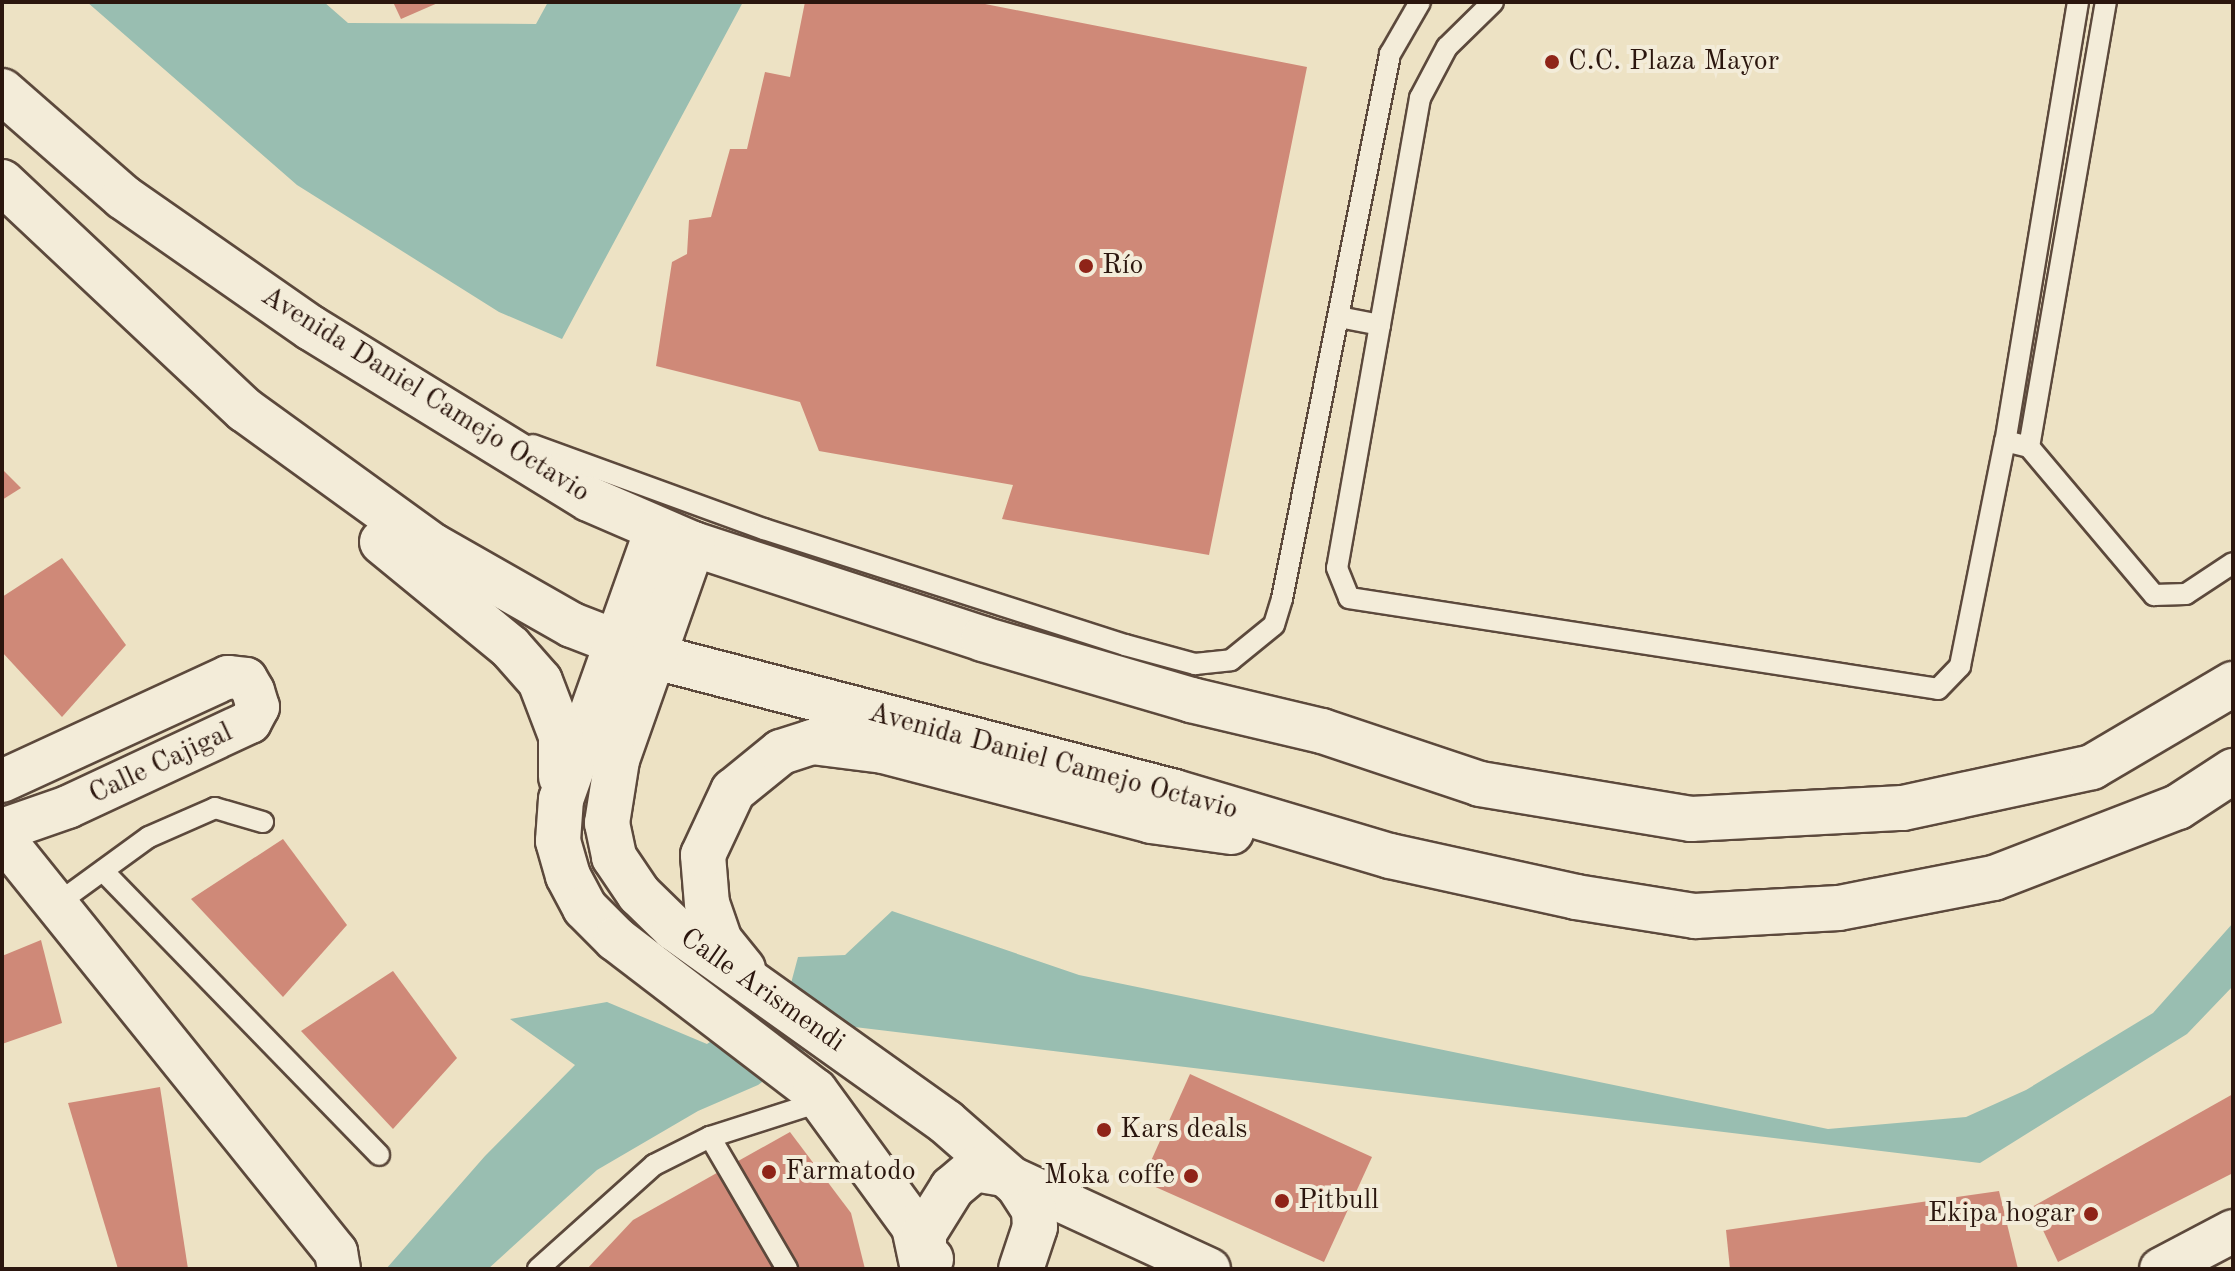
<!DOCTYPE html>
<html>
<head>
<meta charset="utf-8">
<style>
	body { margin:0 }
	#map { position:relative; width:2235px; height:1271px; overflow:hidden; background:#ede2c4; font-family:"Old Standard TT",serif }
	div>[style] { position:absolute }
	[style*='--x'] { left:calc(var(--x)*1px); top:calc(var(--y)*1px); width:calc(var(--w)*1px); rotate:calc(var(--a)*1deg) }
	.water>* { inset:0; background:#99beb1 }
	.building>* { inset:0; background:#cf8978 }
	.roads { filter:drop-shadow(2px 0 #5c493c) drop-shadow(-2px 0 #5c493c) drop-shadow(0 2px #5c493c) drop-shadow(0 -2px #5c493c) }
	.lane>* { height:20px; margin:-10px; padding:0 10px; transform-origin:10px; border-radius:10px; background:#f3ecd9 }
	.street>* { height:42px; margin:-21px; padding:0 21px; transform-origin:21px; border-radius:21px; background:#f3ecd9 }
	.secondary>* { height:44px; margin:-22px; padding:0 22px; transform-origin:22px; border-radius:22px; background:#f3ecd9 }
	.dots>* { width:22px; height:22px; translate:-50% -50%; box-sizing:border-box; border:4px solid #f3ecd9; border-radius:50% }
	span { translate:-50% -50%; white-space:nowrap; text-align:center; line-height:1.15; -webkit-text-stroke:8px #f3ecd9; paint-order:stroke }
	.poi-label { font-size:28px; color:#2b160e }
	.left { translate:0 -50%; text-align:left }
	.right { translate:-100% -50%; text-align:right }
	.street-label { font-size:28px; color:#2b160e }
	.frame { position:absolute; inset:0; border:4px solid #2b160e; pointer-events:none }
</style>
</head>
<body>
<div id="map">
	<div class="water">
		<i style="clip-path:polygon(87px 2px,324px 2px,348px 23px,536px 24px,548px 2px,743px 2px,562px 339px,499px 312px,297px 185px)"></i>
		<i style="clip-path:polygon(892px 911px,1079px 975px,1828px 1129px,1966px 1117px,2026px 1090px,2153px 1013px,2233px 923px,2233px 986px,2187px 1034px,1980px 1163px,838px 1025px,758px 1085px,698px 1111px,597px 1170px,488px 1269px,386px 1269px,485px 1156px,575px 1065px,510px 1019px,607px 1002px,707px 1044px,790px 987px,798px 957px,845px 955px)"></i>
	</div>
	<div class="building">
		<i style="clip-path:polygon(393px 2px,440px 2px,401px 19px)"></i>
		<i style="clip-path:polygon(805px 2px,975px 2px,1307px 67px,1209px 555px,1002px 519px,1013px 485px,819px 451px,800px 402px,656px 366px,672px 262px,687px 254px,689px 220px,711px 217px,730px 149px,747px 149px,765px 72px,790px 77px)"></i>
		<i style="clip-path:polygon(2px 469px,21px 488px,2px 500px)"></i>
		<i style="clip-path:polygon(62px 558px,126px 645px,62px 717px,2px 652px,2px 597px)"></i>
		<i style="clip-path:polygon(283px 839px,347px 925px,283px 997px,191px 899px)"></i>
		<i style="clip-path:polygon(41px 940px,62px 1023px,2px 1044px,2px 956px)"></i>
		<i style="clip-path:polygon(393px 971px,457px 1058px,393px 1129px,301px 1031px)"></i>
		<i style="clip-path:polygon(1190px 1074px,1372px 1157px,1324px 1262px,1142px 1181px)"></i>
		<i style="clip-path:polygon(160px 1087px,188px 1269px,118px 1269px,68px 1103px)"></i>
		<i style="clip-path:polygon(2233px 1094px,2233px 1173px,2058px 1262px,2032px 1207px)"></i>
		<i style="clip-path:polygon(790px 1132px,851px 1213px,865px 1269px,587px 1269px,633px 1220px)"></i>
		<i style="clip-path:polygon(1999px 1191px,2018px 1269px,1730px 1269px,1726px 1230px)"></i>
	</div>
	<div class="roads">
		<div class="lane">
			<i style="--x:1493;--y:2;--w:64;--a:135.6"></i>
			<i style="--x:1447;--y:47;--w:58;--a:117.9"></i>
			<i style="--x:1420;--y:98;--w:477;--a:100"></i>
			<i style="--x:1337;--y:568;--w:32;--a:68"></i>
			<i style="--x:1349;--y:598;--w:596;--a:8.78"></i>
			<i style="--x:1938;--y:689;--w:32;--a:-46"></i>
			<i style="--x:1960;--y:666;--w:229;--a:-78.7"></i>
			<i style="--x:2078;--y:2;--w:445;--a:99.4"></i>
			<i style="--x:2005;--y:441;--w:25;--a:14"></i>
			<i style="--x:2029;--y:447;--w:452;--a:-80.2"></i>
			<i style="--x:1339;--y:317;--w:42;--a:11"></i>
			<i style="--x:533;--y:445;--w:246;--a:20"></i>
			<i style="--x:764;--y:529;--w:379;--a:17.8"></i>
			<i style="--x:1125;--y:645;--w:73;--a:15.2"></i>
			<i style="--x:1195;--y:664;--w:36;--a:-6"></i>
			<i style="--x:1231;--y:660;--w:55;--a:-39.1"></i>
			<i style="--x:1274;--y:625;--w:27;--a:-73"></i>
			<i style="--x:1282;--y:599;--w:556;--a:-78.79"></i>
			<i style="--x:1390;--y:54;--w:60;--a:-60"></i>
			<i style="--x:2029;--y:447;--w:194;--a:49.8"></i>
			<i style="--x:2154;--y:595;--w:32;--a:-2"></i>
			<i style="--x:2186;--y:594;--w:56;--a:-33.4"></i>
			<i style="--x:103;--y:871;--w:396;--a:45.8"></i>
			<i style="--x:58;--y:903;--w:112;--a:-36"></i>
			<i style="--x:149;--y:837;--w:72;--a:-23.7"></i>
			<i style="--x:215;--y:808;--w:50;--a:16.3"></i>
			<i style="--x:710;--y:1137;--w:153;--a:59.7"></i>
			<i style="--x:538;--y:1269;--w:156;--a:-41.9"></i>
			<i style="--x:654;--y:1165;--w:63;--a:-26.6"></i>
			<i style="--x:710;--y:1137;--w:119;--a:-17.7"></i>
		</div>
		<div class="street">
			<i style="--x:2;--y:781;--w:249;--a:-24.7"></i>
			<i style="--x:228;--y:677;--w:18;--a:6"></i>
			<i style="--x:246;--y:679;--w:14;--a:60"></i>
			<i style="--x:253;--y:691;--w:17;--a:73"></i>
			<i style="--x:258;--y:707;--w:17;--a:118"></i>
			<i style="--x:250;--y:722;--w:201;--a:155"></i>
			<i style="--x:68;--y:807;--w:70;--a:160.8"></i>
			<i style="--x:2;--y:837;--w:533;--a:51.17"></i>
			<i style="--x:336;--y:1252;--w:17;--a:80"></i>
			<i style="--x:1003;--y:1174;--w:227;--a:24.8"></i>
			<i style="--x:2161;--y:1269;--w:81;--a:-27.8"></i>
		</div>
		<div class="secondary">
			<i style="--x:2;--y:91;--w:161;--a:41.2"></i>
			<i style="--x:123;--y:197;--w:229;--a:34.9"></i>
			<i style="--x:311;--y:328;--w:326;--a:31.6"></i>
			<i style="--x:589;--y:499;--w:113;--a:23.4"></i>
			<i style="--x:693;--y:544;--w:305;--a:18.1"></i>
			<i style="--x:983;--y:639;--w:217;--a:16.3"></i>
			<i style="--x:1191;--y:700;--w:135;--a:13.3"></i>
			<i style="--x:1322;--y:731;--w:167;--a:18.5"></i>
			<i style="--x:1480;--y:784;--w:214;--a:9.4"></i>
			<i style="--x:1691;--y:819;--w:212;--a:-3"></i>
			<i style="--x:1903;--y:808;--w:193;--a:-12.2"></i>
			<i style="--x:2092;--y:767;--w:164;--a:-30.5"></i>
			<i style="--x:2;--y:182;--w:333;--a:43.2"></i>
			<i style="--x:245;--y:410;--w:232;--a:35.9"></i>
			<i style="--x:433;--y:546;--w:160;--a:29.6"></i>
			<i style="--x:572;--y:625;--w:86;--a:21.2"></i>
			<i style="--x:652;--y:656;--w:540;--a:14.58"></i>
			<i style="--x:1175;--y:792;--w:224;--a:16.6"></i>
			<i style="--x:1390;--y:856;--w:190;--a:12.4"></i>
			<i style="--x:1576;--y:897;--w:121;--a:9.1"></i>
			<i style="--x:1695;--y:916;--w:144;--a:-3.2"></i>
			<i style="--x:1839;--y:908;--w:158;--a:-11"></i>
			<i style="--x:1994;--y:878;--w:197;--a:-21.1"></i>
			<i style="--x:2178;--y:807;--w:66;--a:-33.2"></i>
			<i style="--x:657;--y:530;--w:286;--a:109.6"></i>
			<i style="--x:561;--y:799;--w:42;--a:94.1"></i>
			<i style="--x:558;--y:841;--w:36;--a:74"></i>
			<i style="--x:568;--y:876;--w:36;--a:62"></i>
			<i style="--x:585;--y:908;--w:44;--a:45"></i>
			<i style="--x:616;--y:939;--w:250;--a:37.4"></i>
			<i style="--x:815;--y:1091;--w:168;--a:53.9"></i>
			<i style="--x:914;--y:1227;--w:43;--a:77.9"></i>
			<i style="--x:382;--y:542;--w:166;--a:39.4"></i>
			<i style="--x:510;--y:647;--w:45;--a:48.6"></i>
			<i style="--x:540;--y:681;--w:59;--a:69.1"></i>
			<i style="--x:561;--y:736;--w:41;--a:90"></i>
			<i style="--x:693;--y:544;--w:229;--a:109.4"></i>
			<i style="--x:617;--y:760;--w:64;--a:99"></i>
			<i style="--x:607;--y:823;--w:35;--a:78"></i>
			<i style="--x:614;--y:857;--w:45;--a:56"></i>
			<i style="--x:639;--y:894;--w:49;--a:44.2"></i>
			<i style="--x:674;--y:928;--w:334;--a:35.5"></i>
			<i style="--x:946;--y:1122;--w:96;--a:41.2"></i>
			<i style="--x:1018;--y:1185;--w:30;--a:57"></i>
			<i style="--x:1034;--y:1210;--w:17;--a:87"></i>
			<i style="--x:1035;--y:1227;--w:44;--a:108.4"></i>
			<i style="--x:743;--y:969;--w:36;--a:-129"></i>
			<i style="--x:720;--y:941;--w:39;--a:-109"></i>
			<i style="--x:707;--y:904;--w:49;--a:-94.7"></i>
			<i style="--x:703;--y:855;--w:71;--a:-64.9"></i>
			<i style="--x:733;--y:791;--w:62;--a:-39.1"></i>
			<i style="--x:781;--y:752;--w:33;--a:-18"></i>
			<i style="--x:812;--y:742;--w:72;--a:7.2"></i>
			<i style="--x:883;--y:751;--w:277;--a:14.6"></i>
			<i style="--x:1151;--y:821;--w:81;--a:7.8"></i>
			<i style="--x:931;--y:1259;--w:9;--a:-144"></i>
			<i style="--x:924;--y:1254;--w:21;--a:-90"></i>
			<i style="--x:924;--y:1233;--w:53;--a:-58.1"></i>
			<i style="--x:952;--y:1188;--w:30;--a:-40"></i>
			<i style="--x:975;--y:1169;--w:28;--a:10"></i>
		</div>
	</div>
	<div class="dots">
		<i style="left:1552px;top:62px;background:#8f2418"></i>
		<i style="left:1086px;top:266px;background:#8f2418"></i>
		<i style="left:1104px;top:1130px;background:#8f2418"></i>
		<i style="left:769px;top:1172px;background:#8f2418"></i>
		<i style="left:1191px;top:1176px;background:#8f2418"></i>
		<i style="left:1282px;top:1201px;background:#8f2418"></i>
		<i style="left:2091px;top:1214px;background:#8f2418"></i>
	</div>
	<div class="poi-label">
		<span class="left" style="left:1568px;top:62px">C.C. Plaza Mayor</span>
		<span class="left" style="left:1102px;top:266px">Río</span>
		<span class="left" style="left:1120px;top:1130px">Kars deals</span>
		<span class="left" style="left:785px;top:1172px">Farmatodo</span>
		<span class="right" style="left:1175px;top:1176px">Moka coffe</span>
		<span class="left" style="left:1298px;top:1201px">Pitbull</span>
		<span class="right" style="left:2075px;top:1214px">Ekipa hogar</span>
	</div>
	<div class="street-label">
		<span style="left:425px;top:395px;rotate:32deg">Avenida Daniel Camejo Octavio</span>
		<span style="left:1053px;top:762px;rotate:15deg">Avenida Daniel Camejo Octavio</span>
		<span style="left:161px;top:764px;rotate:-25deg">Calle Cajigal</span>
		<span style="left:762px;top:991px;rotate:35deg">Calle Arismendi</span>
	</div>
	<div class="frame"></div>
</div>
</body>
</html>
